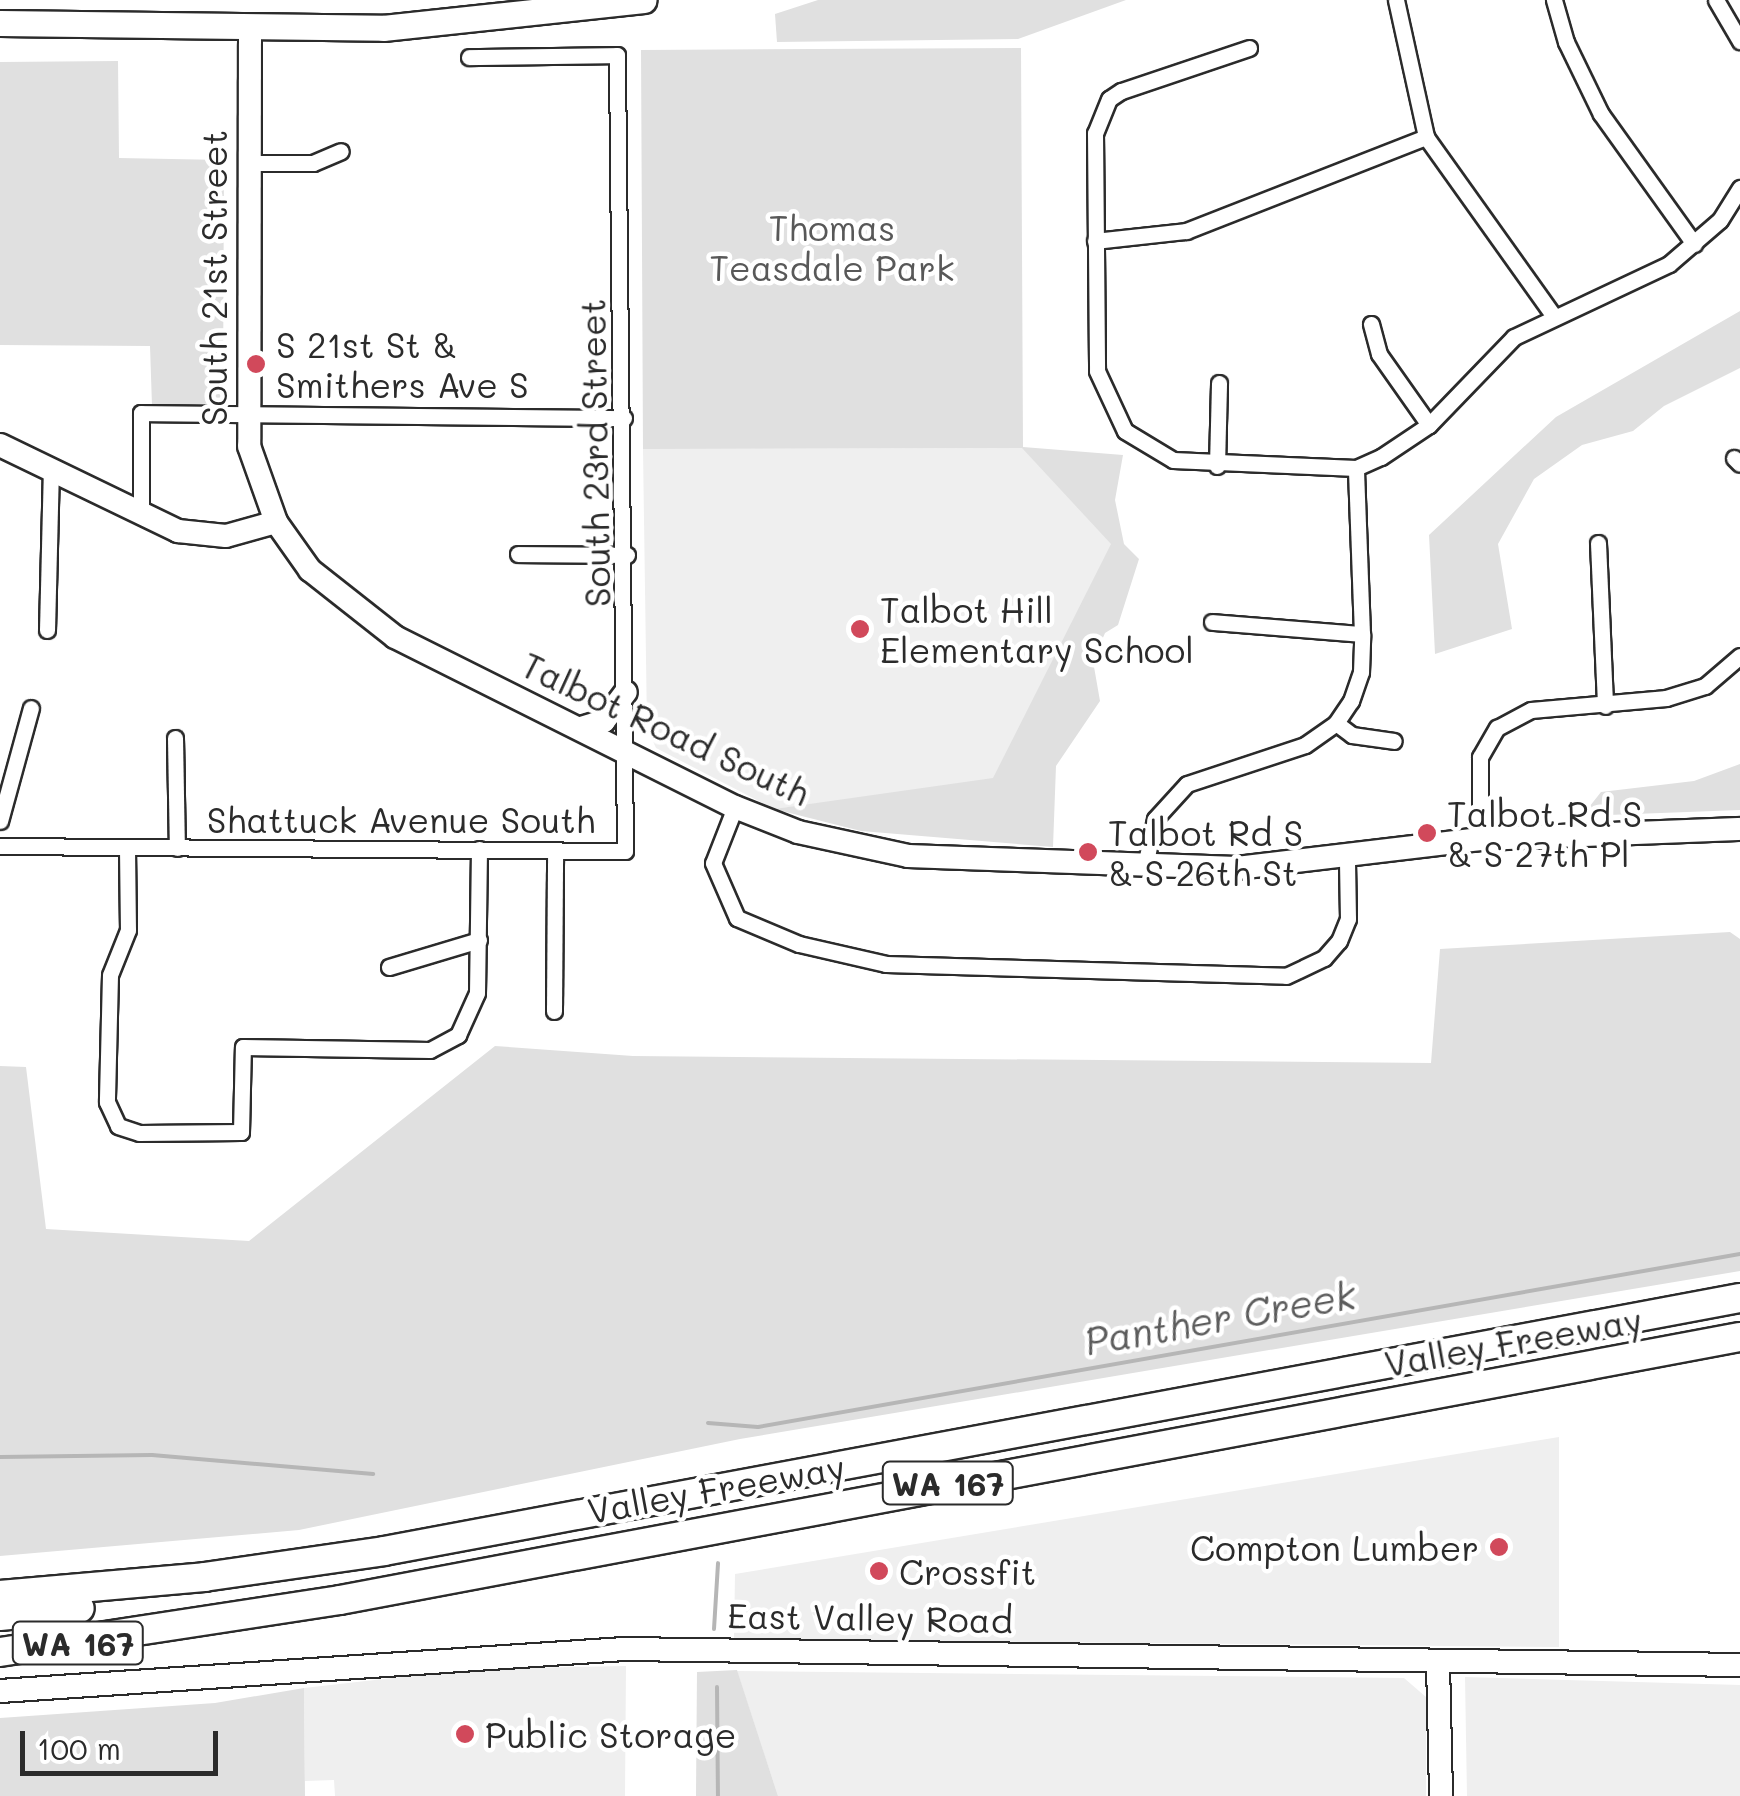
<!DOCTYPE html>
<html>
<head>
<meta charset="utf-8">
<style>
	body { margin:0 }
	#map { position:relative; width:1740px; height:1796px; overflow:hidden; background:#fff; font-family:Mali,sans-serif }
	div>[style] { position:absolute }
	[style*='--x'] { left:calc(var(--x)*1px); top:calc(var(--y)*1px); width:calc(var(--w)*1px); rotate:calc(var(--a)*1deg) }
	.built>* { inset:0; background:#efefef }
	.green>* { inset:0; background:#e0e0e0 }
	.stream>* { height:4px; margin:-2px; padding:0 2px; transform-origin:2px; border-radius:2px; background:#b6b6b6 }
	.roads { filter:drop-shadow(2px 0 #2b2b2b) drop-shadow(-2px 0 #2b2b2b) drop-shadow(0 2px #2b2b2b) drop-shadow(0 -2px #2b2b2b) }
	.street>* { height:15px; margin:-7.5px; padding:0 7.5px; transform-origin:7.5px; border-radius:7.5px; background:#fff }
	.secondary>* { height:22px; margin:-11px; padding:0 11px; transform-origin:11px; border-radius:11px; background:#fff }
	.primary>* { height:25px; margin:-12.5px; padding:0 12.5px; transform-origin:12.5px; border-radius:12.5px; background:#fff }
	.highway>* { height:28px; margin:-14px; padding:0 14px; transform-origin:14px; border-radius:14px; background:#fff }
	.dots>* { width:28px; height:28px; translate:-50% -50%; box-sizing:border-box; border:5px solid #fff; border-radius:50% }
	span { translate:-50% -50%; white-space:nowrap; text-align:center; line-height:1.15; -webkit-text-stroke:9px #fff; paint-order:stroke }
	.shield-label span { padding:2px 8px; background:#fff; border:2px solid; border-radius:8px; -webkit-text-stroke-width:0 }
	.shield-label { font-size:32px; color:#2b2b2b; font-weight:700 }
	.park-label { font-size:35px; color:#585858 }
	.street-label { font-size:35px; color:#2b2b2b }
	.poi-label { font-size:35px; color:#2b2b2b }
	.left { translate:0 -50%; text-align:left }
	.right { translate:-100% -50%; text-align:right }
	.water-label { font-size:38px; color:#5c5c5c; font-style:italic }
	.scale { position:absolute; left:20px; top:1731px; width:198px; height:45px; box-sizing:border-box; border:5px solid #2b2b2b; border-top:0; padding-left:12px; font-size:30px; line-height:35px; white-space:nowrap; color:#2b2b2b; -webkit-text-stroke:8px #fff; paint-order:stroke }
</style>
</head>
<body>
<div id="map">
	<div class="built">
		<i style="clip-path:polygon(1023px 448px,1121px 530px,1002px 780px,774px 809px,656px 748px,647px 728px,643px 449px)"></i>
		<i style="clip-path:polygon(1559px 1437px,1559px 1647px,734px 1639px,735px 1574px)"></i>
		<i style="clip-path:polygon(626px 1666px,625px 1796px,335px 1796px,334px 1780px,305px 1781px,304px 1688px,472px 1669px)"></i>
		<i style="clip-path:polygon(737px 1671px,1404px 1678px,1426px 1697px,1426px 1796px,778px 1796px)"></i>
		<i style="clip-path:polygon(1465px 1677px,1740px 1685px,1740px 1796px,1467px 1796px)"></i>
	</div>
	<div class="green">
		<i style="clip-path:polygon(818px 0,1126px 0,1018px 39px,777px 42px,775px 14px)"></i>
		<i style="clip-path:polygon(1021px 48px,1023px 447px,1123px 455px,1115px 500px,1124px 544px,1139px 559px,1118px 625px,1105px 633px,1093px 661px,1100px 701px,1056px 766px,1053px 847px,861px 831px,774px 809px,993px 778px,1111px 544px,1022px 448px,643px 449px,641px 50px)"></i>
		<i style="clip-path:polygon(118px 61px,119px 158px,224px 160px,223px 403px,152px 406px,150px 346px,0 345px,0 62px)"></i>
		<i style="clip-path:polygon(1740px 311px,1740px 368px,1664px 406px,1633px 431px,1582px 445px,1534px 479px,1498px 544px,1512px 629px,1435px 654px,1429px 535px,1556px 417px)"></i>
		<i style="clip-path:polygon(1740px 764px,1740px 810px,1582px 816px,1601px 792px,1694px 781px)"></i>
		<i style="clip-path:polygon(1730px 932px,1740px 939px,1740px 1271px,740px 1439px,299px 1530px,0 1556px,0 1066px,26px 1067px,46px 1229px,249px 1241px,495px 1046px,633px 1056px,1431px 1063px,1440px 949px)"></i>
		<i style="clip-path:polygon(737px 1670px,778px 1796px,696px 1796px,697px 1672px)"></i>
		<i style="clip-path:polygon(304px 1688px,305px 1796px,0 1796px,0 1718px,215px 1703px)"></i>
	</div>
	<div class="stream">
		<i style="--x:708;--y:1423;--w:50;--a:4.6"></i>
		<i style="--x:758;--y:1427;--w:997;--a:-9.99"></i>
		<i style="--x:0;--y:1457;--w:152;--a:-0.8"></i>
		<i style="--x:152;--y:1455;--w:222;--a:4.9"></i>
		<i style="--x:714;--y:1629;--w:66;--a:-86.5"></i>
		<i style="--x:717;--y:1687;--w:109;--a:89.5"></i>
	</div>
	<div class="roads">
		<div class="street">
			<i style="--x:1396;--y:0;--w:140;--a:77.6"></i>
			<i style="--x:1426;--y:137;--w:219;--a:54.5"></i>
			<i style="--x:1554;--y:0;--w:44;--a:74.1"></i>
			<i style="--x:1566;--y:42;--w:80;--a:64.1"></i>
			<i style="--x:1601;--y:114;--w:160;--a:54.4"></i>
			<i style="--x:1716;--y:0;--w:48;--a:59.7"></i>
			<i style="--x:1249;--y:48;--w:135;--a:161.4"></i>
			<i style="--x:1121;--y:91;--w:14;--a:146"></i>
			<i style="--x:1109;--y:99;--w:37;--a:112"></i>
			<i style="--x:1095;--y:133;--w:238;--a:89.5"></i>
			<i style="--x:1097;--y:371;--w:66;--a:65"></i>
			<i style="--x:1125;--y:431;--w:56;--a:31.1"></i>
			<i style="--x:1173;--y:460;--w:183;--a:2.5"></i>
			<i style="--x:1356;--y:468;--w:27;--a:-24"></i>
			<i style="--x:1381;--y:457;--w:58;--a:-33.7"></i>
			<i style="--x:1429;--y:425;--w:122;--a:-46"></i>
			<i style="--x:1514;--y:337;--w:171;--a:-25.2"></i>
			<i style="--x:1669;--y:264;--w:67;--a:-40.8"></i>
			<i style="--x:1720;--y:220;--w:38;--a:-58"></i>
			<i style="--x:247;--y:163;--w:66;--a:0"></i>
			<i style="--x:313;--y:163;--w:30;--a:-23"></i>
			<i style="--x:1095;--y:241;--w:92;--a:-6.3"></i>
			<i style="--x:1186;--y:231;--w:258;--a:-21.4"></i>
			<i style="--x:1371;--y:324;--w:31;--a:75"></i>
			<i style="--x:1379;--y:354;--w:87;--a:54.8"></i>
			<i style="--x:1734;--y:458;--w:8;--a:45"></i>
			<i style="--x:1217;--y:466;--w:83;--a:-88.6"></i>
			<i style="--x:141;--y:516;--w:103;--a:-90"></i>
			<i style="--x:141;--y:413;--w:483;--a:0.6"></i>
			<i style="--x:1598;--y:543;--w:163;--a:87.5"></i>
			<i style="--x:518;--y:554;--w:109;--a:0.5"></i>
			<i style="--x:1212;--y:622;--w:150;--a:4.6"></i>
			<i style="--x:47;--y:630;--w:160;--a:-88.6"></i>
			<i style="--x:1336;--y:723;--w:20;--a:37"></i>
			<i style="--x:1352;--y:735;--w:42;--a:8.1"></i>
			<i style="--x:175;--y:738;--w:110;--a:89"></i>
			<i style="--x:735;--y:807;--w:60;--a:111.4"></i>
			<i style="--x:713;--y:863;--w:60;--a:66.4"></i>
			<i style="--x:737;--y:918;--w:67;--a:22.8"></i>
			<i style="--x:799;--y:944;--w:89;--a:12.9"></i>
			<i style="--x:886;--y:964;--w:400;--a:1.7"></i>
			<i style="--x:1286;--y:976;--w:42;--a:-25.3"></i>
			<i style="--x:1324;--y:958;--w:23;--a:-49"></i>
			<i style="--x:1339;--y:941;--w:24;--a:-68"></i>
			<i style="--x:1348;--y:919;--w:60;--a:-91"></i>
			<i style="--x:0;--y:821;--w:117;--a:-74.7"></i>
			<i style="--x:1480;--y:839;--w:82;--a:-90"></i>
			<i style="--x:1480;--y:757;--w:34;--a:-60"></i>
			<i style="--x:1497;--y:728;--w:38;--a:-28"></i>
			<i style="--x:1531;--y:710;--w:136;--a:-5.1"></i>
			<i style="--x:1666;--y:698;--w:41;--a:-17.1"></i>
			<i style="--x:1705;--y:686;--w:46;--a:-40.6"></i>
			<i style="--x:0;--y:846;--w:625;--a:0.46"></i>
			<i style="--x:625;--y:851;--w:796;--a:-90.58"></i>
			<i style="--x:617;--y:55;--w:148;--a:179.2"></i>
			<i style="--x:127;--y:849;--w:81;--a:89.3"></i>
			<i style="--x:128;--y:930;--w:48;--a:111.8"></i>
			<i style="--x:110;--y:975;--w:127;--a:91.4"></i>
			<i style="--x:107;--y:1102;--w:26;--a:65"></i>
			<i style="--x:118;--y:1126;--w:22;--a:18"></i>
			<i style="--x:139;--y:1133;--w:102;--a:-0.6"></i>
			<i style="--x:241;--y:1132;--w:85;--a:-88.7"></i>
			<i style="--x:243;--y:1047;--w:187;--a:0.9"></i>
			<i style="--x:430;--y:1050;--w:32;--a:-28"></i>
			<i style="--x:458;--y:1035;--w:46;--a:-65.7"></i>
			<i style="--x:477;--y:993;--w:144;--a:-89.2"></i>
			<i style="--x:1145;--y:866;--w:48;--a:-78"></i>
			<i style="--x:1155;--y:819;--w:47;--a:-47.6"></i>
			<i style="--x:1187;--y:784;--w:124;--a:-18.3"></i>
			<i style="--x:1305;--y:745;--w:38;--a:-35"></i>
			<i style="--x:1336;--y:723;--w:27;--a:-56"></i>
			<i style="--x:1351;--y:701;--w:31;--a:-71"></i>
			<i style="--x:1361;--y:672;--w:38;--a:-88"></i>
			<i style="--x:1362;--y:634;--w:166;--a:-92.1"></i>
			<i style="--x:389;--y:967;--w:94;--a:-16.7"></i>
			<i style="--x:554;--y:1011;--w:160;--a:-89.6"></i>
		</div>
		<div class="secondary">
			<i style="--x:250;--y:28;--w:418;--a:90.1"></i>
			<i style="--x:249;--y:446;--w:81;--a:70.4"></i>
			<i style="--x:276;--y:522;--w:59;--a:54.7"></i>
			<i style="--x:310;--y:570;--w:108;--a:38.2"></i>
			<i style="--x:395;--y:637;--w:380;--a:26.6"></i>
			<i style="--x:735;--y:807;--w:68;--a:21.6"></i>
			<i style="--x:798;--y:832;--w:113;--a:12.3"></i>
			<i style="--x:908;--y:856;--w:329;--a:2.1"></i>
			<i style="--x:1237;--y:868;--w:245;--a:-6.8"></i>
			<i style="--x:1480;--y:839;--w:260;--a:-2.2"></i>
			<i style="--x:0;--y:445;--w:198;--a:25.8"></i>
			<i style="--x:178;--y:531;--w:48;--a:5.9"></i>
			<i style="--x:226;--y:536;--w:52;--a:-15.6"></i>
			<i style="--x:581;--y:728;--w:24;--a:-17"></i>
			<i style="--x:604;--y:721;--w:36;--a:-53"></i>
			<i style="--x:1438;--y:1662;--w:134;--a:88.7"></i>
			<i style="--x:0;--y:1691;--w:625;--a:-3.85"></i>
			<i style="--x:624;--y:1649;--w:1116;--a:0.82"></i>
		</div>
		<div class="primary">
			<i style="--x:0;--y:23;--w:383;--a:0.7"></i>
			<i style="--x:383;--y:28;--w:262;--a:-6.1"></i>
		</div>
		<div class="highway">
			<i style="--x:0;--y:1595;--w:205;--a:-5"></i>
			<i style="--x:204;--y:1577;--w:182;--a:-8.2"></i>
			<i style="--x:384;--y:1551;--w:1379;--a:-10.57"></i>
			<i style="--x:0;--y:1616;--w:80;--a:-5.7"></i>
			<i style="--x:0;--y:1652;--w:344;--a:-8.7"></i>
			<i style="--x:340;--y:1600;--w:1424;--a:-10.64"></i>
		</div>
	</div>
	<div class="dots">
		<i style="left:256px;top:364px;background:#d1495b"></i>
		<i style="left:860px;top:629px;background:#d1495b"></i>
		<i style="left:1427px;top:833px;background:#d1495b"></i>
		<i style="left:1088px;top:852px;background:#d1495b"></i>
		<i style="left:1499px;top:1547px;background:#d1495b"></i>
		<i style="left:879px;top:1571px;background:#d1495b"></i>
		<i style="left:465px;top:1734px;background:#d1495b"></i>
	</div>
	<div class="shield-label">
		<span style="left:948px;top:1483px">WA 167</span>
		<span style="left:78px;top:1643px">WA 167</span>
	</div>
	<div class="park-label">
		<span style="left:832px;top:247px">Thomas<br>Teasdale Park</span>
	</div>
	<div class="street-label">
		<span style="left:213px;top:278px;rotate:-90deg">South 21st Street</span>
		<span style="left:594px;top:453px;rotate:-91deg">South 23rd Street</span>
		<span style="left:666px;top:728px;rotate:25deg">Talbot Road South</span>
		<span style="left:401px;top:819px">Shattuck Avenue South</span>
		<span style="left:1513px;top:1341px;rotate:-10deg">Valley Freeway</span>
		<span style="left:716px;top:1488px;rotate:-10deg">Valley Freeway</span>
		<span style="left:870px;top:1617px;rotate:1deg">East Valley Road</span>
	</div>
	<div class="poi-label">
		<span class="left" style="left:276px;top:364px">S 21st St &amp;<br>Smithers Ave S</span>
		<span class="left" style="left:880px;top:629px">Talbot Hill<br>Elementary School</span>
		<span class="left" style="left:1447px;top:833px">Talbot Rd S<br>&amp; S 27th Pl</span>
		<span class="left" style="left:1108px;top:852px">Talbot Rd S<br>&amp; S 26th St</span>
		<span class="right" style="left:1479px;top:1547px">Compton Lumber</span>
		<span class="left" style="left:899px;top:1571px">Crossfit</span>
		<span class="left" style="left:485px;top:1734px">Public Storage</span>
	</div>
	<div class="water-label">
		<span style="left:1220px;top:1318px;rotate:-10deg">Panther Creek</span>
	</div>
	<div class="scale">100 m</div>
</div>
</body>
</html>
